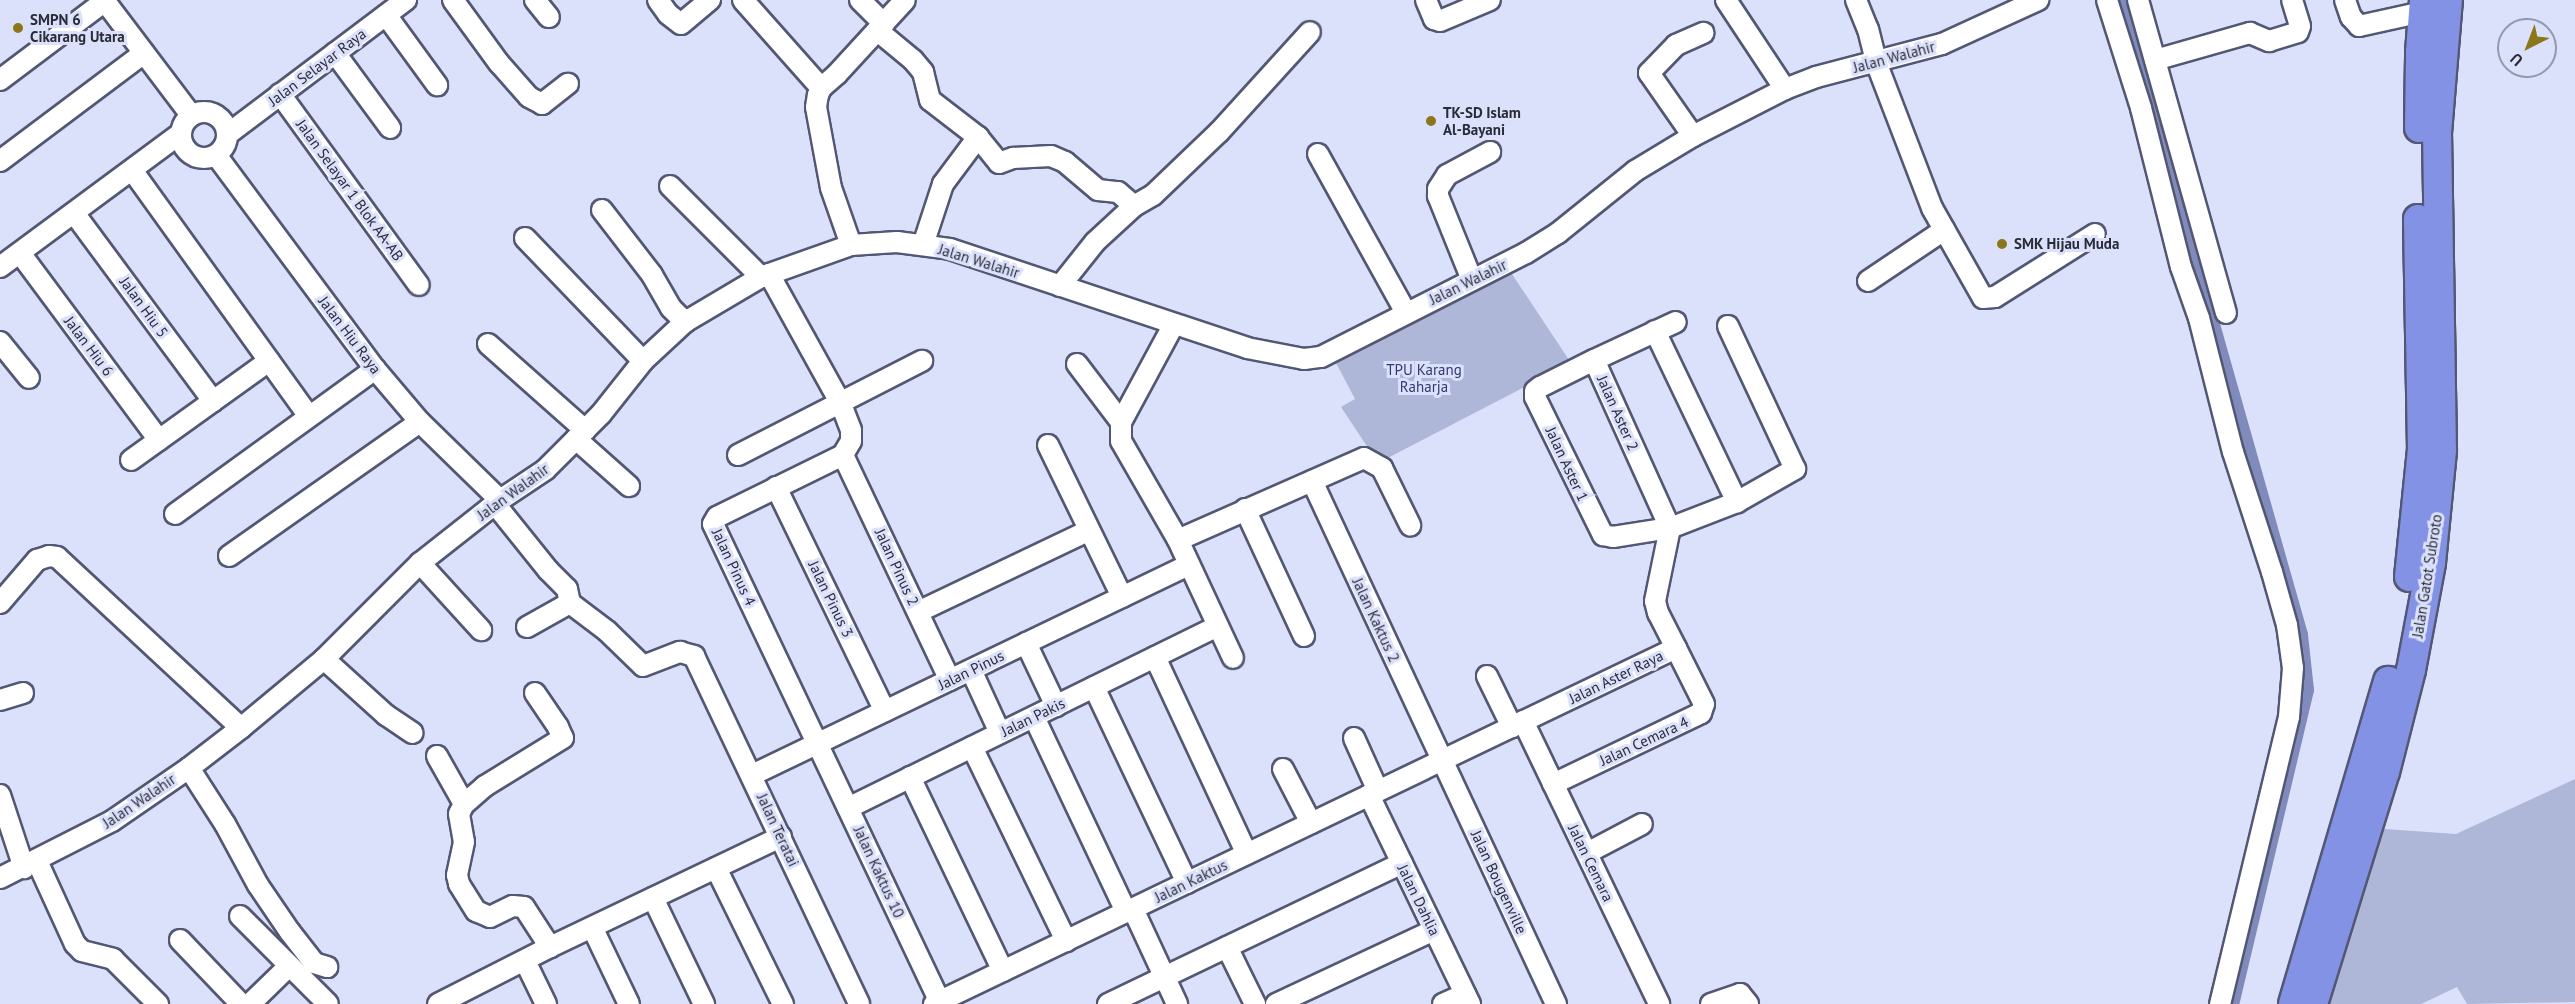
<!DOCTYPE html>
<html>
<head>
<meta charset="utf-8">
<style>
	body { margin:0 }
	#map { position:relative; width:2575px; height:1004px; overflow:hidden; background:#dbe1fb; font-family:"PT Sans",sans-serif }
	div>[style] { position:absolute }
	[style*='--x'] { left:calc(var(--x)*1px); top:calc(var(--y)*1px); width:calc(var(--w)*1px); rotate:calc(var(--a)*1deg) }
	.green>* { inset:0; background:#afb7d8 }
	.canal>* { height:16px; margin:-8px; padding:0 8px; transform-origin:8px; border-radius:8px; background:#808abb }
	.roads { filter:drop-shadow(2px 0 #525873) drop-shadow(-2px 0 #525873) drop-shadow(0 2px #525873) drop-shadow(0 -2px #525873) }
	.minor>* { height:20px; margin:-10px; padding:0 10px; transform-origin:10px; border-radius:10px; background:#fff }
	.minor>.ring { margin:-10px; padding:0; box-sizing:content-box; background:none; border:20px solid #fff; border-radius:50% }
	.highway>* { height:28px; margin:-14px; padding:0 14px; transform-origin:14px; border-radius:14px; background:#8392e4 }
	.dots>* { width:16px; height:16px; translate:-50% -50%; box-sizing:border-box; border:3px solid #dbe1fb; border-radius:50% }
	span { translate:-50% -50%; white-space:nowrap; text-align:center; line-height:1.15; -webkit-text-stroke:6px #dbe1fb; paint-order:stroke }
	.poi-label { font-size:15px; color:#292b37; font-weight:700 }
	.left { translate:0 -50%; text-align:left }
	.street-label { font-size:15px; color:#292b37 }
	.park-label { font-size:15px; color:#303875 }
	.north { position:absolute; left:2497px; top:18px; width:60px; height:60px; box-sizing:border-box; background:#dbe1fb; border:2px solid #9498ad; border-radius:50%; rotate:222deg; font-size:16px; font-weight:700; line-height:24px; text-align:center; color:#292b37 }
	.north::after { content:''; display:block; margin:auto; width:21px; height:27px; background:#8c761b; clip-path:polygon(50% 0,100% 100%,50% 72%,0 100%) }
</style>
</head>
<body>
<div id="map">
	<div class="green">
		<i style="clip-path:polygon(1510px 271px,1571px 363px,1378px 463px,1341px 407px,1355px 399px,1335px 361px)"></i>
		<i style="clip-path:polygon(2575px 779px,2575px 1002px,2467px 1004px,2457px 987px,2421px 1004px,2328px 1004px,2371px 828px,2456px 834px)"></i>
	</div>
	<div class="canal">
		<i style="--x:2120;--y:0;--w:660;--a:74.17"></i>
		<i style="--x:2300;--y:635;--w:55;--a:83.8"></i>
		<i style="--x:2306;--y:690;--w:323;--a:103.4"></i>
	</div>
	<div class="roads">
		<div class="minor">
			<i style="--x:104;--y:0;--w:144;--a:52.9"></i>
			<i style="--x:453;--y:0;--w:78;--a:53.9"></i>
			<i style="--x:499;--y:63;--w:45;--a:48.6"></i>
			<i style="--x:529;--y:97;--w:15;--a:28"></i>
			<i style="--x:542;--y:104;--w:33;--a:-38"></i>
			<i style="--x:535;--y:0;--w:22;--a:51"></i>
			<i style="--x:658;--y:0;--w:17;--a:54"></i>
			<i style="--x:668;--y:14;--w:16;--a:38"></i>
			<i style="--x:681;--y:24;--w:38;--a:-40"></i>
			<i style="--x:743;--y:0;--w:118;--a:48.4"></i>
			<i style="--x:860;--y:0;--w:34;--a:45"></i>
			<i style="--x:1426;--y:0;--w:21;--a:67"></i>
			<i style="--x:1434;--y:19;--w:6;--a:18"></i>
			<i style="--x:1440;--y:21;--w:54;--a:-22.8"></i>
			<i style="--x:1726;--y:0;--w:107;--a:56.5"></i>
			<i style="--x:1856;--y:0;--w:31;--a:68"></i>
			<i style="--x:1868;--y:29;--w:34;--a:76"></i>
			<i style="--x:1876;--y:62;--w:156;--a:69"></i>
			<i style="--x:1932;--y:208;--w:103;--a:60.5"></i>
			<i style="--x:1983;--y:298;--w:12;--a:-5"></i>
			<i style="--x:1995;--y:297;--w:118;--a:-32.2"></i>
			<i style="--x:2107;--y:0;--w:113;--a:72.5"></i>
			<i style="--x:2141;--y:108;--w:164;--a:75.9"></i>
			<i style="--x:2181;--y:267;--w:54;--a:70.6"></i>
			<i style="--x:2199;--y:318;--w:138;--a:75.8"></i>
			<i style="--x:2233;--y:452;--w:126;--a:72"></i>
			<i style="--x:2272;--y:572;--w:55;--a:74.2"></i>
			<i style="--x:2287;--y:625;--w:43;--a:82.1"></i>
			<i style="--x:2293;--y:668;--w:49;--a:94.7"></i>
			<i style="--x:2289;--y:717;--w:295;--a:103.5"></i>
			<i style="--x:2138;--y:0;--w:325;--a:74.3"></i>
			<i style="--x:2345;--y:0;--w:18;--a:71"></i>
			<i style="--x:2351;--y:17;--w:12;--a:48"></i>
			<i style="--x:2359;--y:26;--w:65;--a:-12.5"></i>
			<i style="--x:386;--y:15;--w:87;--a:53.9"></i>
			<i style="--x:878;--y:31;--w:45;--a:39.6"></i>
			<i style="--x:913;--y:60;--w:16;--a:50"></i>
			<i style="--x:923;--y:72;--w:29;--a:76"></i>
			<i style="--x:930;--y:100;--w:61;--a:37.6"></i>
			<i style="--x:978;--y:137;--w:33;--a:51"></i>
			<i style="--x:999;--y:163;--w:15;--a:-20"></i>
			<i style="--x:1013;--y:158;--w:38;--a:-3"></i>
			<i style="--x:1051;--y:156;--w:15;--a:23"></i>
			<i style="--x:1065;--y:162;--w:43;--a:40.3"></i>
			<i style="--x:1098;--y:190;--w:20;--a:6"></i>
			<i style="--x:1118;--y:192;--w:21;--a:41"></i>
			<i style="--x:335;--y:53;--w:93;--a:53.7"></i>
			<i style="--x:2155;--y:60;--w:99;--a:-15.9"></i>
			<i style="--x:2250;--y:33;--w:21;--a:23"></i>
			<i style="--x:2269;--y:41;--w:30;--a:-17"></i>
			<i style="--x:2298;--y:32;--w:6;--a:-72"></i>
			<i style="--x:2300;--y:26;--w:27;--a:-107"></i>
			<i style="--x:0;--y:80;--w:131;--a:-37"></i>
			<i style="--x:280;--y:94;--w:236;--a:54"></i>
			<i class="ring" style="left:181px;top:112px;width:26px;height:26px"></i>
			<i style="--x:228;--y:134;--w:223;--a:-37"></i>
			<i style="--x:1693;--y:136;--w:77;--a:-124.9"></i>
			<i style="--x:1649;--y:73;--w:39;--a:-46"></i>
			<i style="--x:1676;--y:45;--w:30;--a:-24"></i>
			<i style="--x:1318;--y:154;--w:182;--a:61"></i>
			<i style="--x:216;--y:155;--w:267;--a:53.4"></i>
			<i style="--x:375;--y:369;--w:70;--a:49.7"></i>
			<i style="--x:420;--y:422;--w:112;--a:44.3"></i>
			<i style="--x:0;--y:161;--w:180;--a:-36.9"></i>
			<i style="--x:132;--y:170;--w:303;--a:54.3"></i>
			<i style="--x:670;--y:186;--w:129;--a:45"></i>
			<i style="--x:602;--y:210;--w:82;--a:52.4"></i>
			<i style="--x:652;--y:275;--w:38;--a:60"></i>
			<i style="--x:671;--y:308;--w:20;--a:45"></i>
			<i style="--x:74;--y:213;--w:234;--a:53.5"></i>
			<i style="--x:525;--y:238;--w:170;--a:46.2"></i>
			<i style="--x:851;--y:245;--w:60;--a:-109.3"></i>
			<i style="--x:831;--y:188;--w:82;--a:-100.5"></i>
			<i style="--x:816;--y:107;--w:12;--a:-81"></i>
			<i style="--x:818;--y:95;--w:8;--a:-67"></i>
			<i style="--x:821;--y:88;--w:21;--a:-41"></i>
			<i style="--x:837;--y:74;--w:100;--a:-47.4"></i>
			<i style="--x:923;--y:245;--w:64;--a:-71.8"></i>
			<i style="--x:943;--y:184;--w:59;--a:-53.3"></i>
			<i style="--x:20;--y:253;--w:233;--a:53.4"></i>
			<i style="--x:0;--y:267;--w:224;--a:-36.5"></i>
			<i style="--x:769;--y:274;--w:149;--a:61"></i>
			<i style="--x:841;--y:404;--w:28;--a:69"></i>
			<i style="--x:851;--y:430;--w:11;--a:90"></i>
			<i style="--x:851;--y:441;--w:16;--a:120"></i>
			<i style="--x:843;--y:455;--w:140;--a:153.8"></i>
			<i style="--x:717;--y:517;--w:8;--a:120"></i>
			<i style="--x:713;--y:524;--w:529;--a:64.6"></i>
			<i style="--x:1472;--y:280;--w:91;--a:-112"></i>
			<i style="--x:1438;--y:196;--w:7;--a:-90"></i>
			<i style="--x:1438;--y:189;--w:17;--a:-57"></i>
			<i style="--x:1447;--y:175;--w:49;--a:-28.1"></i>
			<i style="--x:1868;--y:281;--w:92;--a:-33.9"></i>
			<i style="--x:1060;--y:286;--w:56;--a:-51.5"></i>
			<i style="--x:1095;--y:242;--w:53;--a:-42.7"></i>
			<i style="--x:1134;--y:206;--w:22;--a:-30"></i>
			<i style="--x:1153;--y:195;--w:91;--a:-43.7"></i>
			<i style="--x:1219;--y:132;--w:135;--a:-47.7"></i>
			<i style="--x:1174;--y:324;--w:111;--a:118.4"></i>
			<i style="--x:1121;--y:422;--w:19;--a:90"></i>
			<i style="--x:1121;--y:441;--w:114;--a:60.1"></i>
			<i style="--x:1178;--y:540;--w:130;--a:65"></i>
			<i style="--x:1655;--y:331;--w:190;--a:64.4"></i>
			<i style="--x:0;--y:342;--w:46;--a:51.1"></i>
			<i style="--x:488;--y:344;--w:130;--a:41.6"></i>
			<i style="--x:1594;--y:360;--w:60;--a:153.4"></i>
			<i style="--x:1540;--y:387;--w:6;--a:141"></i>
			<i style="--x:1535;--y:391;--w:6;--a:90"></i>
			<i style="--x:1535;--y:397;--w:154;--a:63.8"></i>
			<i style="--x:1603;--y:535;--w:10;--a:11"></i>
			<i style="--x:1613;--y:537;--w:58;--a:-9"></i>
			<i style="--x:1670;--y:528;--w:72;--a:-21.2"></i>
			<i style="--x:1737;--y:502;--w:67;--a:-29.6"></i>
			<i style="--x:1795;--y:469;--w:158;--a:-115.1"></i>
			<i style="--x:1077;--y:364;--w:73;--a:52.8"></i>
			<i style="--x:576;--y:439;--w:71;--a:41.6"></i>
			<i style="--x:1048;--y:445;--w:169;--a:64"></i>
			<i style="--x:738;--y:455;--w:207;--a:-27.1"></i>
			<i style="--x:843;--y:455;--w:249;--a:64.6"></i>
			<i style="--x:131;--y:460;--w:170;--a:-35.7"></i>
			<i style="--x:1312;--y:481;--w:577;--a:64.99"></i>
			<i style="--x:776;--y:487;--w:249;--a:64.1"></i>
			<i style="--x:495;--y:504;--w:85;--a:51.2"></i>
			<i style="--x:548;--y:570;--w:27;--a:45"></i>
			<i style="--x:567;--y:589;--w:14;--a:78"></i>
			<i style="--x:1245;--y:509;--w:140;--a:65.1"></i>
			<i style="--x:175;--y:514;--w:247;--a:-35.9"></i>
			<i style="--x:1670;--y:528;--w:184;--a:-114.3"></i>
			<i style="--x:1594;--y:360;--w:90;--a:-24.9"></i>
			<i style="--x:1178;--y:540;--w:203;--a:-23.8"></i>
			<i style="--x:1364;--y:458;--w:21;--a:29"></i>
			<i style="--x:1382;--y:468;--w:64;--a:63.8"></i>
			<i style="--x:229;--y:556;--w:233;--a:-35.1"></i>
			<i style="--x:420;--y:563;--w:91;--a:47.7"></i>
			<i style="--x:0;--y:603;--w:57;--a:-49.3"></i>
			<i style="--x:37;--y:560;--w:13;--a:-18"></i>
			<i style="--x:49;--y:556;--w:8;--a:7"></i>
			<i style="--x:57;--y:557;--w:251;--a:42.9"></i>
			<i style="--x:918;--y:612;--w:188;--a:-25.5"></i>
			<i style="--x:527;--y:627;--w:49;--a:-29.2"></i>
			<i style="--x:570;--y:603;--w:46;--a:37.1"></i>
			<i style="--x:607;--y:631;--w:50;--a:44.2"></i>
			<i style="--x:643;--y:666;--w:40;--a:-21"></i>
			<i style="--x:680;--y:652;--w:15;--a:16"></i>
			<i style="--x:694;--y:656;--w:385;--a:64.6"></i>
			<i style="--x:1026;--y:643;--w:70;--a:64.5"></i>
			<i style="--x:1155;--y:657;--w:217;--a:65"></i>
			<i style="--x:324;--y:659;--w:84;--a:42.1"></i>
			<i style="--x:386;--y:715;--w:32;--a:34"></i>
			<i style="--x:971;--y:670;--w:69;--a:65.3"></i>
			<i style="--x:1487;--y:676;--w:57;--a:63.9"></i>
			<i style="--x:1094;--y:687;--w:217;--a:64.6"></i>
			<i style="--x:535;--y:693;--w:41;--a:55.9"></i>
			<i style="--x:558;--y:727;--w:12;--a:66"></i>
			<i style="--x:563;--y:738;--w:92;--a:148.4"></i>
			<i style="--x:485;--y:786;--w:28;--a:139"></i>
			<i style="--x:464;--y:804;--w:11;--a:117"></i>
			<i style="--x:459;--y:814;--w:28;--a:80"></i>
			<i style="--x:464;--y:842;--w:34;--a:102"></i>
			<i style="--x:457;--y:875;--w:9;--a:77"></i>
			<i style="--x:459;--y:884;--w:32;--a:58"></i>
			<i style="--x:476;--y:911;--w:15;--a:23"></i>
			<i style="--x:490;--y:917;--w:25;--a:-26"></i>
			<i style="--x:513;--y:906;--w:11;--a:5"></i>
			<i style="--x:524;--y:907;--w:48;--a:57"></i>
			<i style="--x:0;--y:700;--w:24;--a:-17"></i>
			<i style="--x:1034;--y:717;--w:216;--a:64.7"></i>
			<i style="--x:1523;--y:721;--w:314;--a:64.3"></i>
			<i style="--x:1354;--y:738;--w:58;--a:65.6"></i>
			<i style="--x:972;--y:747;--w:216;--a:64.1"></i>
			<i style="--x:437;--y:756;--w:55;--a:60.6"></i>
			<i style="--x:189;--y:768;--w:67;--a:57.3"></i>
			<i style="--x:225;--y:824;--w:69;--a:61.6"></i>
			<i style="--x:258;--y:885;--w:57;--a:55.8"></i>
			<i style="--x:290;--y:932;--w:39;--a:52"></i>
			<i style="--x:314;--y:963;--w:14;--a:17"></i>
			<i style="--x:1283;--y:769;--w:61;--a:62.6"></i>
			<i style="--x:752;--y:775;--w:485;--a:-25.7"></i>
			<i style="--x:910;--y:777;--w:215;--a:64.4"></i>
			<i style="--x:1553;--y:784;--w:164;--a:-25.6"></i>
			<i style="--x:1701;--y:713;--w:9;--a:-72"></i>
			<i style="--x:1704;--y:704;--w:63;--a:-116.6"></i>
			<i style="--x:0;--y:795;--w:77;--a:71.8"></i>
			<i style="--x:1369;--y:795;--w:232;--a:64.2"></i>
			<i style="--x:848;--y:808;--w:412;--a:-26.2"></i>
			<i style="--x:1587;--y:853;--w:62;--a:-27.8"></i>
			<i style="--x:37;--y:861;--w:91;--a:65.4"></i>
			<i style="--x:75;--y:944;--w:10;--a:45"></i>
			<i style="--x:82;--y:951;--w:32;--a:14"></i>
			<i style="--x:113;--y:959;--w:64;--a:45"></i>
			<i style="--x:716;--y:868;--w:152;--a:63.8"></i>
			<i style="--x:0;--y:878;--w:126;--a:-27"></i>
			<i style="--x:112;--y:821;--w:93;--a:-34.5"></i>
			<i style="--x:189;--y:768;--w:66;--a:-37.6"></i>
			<i style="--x:241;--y:728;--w:108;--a:-39.7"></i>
			<i style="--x:324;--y:659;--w:136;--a:-45"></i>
			<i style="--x:420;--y:563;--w:102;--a:-38.2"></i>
			<i style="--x:500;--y:500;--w:54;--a:-33.7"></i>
			<i style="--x:545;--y:470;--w:79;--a:-45"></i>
			<i style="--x:601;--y:414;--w:68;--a:-51.6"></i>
			<i style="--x:643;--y:361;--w:57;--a:-42.9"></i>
			<i style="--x:685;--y:322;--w:88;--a:-30.6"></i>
			<i style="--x:761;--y:277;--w:96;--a:-19.6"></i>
			<i style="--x:851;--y:245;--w:46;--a:-3.7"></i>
			<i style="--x:897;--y:242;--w:53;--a:7.5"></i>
			<i style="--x:950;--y:249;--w:313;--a:18.4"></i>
			<i style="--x:1247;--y:348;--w:58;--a:10.9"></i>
			<i style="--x:1304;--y:359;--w:17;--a:-7"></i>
			<i style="--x:1321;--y:357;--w:230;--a:-26.9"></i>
			<i style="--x:1526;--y:253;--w:38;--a:-32"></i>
			<i style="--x:1558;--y:233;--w:99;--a:-38.8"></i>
			<i style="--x:1635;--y:171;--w:68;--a:-31.1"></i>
			<i style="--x:1693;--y:136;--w:103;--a:-27.1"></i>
			<i style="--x:1785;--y:89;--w:33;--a:-21"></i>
			<i style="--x:1816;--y:77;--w:130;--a:-14.7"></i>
			<i style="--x:1942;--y:44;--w:106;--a:-24.6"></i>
			<i style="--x:653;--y:898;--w:118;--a:64.3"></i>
			<i style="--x:1133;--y:909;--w:105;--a:65.1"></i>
			<i style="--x:240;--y:916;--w:124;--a:45"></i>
			<i style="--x:593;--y:929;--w:83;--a:64.4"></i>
			<i style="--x:180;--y:940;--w:88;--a:46.4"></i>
			<i style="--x:1227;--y:947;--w:64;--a:63.8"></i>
			<i style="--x:525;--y:961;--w:48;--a:64"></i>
			<i style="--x:250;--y:1004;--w:54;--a:-44.3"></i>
			<i style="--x:438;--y:1004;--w:126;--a:-27"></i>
			<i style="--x:550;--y:947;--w:256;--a:-25.5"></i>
			<i style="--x:934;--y:1004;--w:823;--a:-25.63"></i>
			<i style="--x:1676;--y:648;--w:39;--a:-117"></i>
			<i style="--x:1658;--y:613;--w:12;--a:-104"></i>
			<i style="--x:1655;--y:601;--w:75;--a:-78.4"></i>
			<i style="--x:1108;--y:1004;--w:326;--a:-25.6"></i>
			<i style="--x:1276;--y:1004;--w:174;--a:-25.1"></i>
			<i style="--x:1443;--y:1004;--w:24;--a:-24"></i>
			<i style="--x:1711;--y:1004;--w:31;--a:-19"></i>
			<i style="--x:1740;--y:994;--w:13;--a:51"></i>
		</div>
		<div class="highway">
			<i style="--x:2419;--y:128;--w:76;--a:-89.2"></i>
			<i style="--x:2420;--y:52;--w:52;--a:-85.6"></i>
			<i style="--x:2409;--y:577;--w:128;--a:-84.2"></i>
			<i style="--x:2422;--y:450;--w:231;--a:-91"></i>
			<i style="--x:2293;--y:1004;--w:337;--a:-73.6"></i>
			<i style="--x:2313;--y:1004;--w:243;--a:-72.8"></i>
			<i style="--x:2385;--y:772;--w:105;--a:-75.7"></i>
			<i style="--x:2411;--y:670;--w:109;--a:-79.4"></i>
			<i style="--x:2431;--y:563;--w:114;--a:-84.4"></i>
			<i style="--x:2442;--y:450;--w:317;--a:-90.9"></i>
			<i style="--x:2437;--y:133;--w:133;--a:-85.3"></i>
		</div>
	</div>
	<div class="dots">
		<i style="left:18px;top:28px;background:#8c761b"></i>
		<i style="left:1431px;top:121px;background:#8c761b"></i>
		<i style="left:2002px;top:244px;background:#8c761b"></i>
	</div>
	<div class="poi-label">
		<span class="left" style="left:30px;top:28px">SMPN 6<br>Cikarang Utara</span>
		<span class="left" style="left:1443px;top:121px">TK-SD Islam<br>Al-Bayani</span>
		<span class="left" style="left:2014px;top:244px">SMK Hijau Muda</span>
	</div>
	<div class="street-label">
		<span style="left:1894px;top:57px;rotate:-15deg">Jalan Walahir</span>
		<span style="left:317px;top:67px;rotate:-37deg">Jalan Selayar Raya</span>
		<span style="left:350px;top:190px;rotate:54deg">Jalan Selayar 1 Blok AA-AB</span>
		<span style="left:979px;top:261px;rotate:17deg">Jalan Walahir</span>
		<span style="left:1468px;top:282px;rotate:-26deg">Jalan Walahir</span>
		<span style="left:144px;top:307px;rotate:54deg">Jalan Hiu 5</span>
		<span style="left:350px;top:335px;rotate:53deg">Jalan Hiu Raya</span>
		<span style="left:89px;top:346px;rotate:53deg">Jalan Hiu 6</span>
		<span style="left:1618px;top:413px;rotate:66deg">Jalan Aster 2</span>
		<span style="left:1567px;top:464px;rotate:65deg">Jalan Aster 1</span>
		<span style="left:513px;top:492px;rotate:-36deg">Jalan Walahir</span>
		<span style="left:734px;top:567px;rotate:65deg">Jalan Pinus 4</span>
		<span style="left:897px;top:567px;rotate:65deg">Jalan Pinus 2</span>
		<span style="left:2427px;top:576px;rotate:-81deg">Jalan Gatot Subroto</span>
		<span style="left:831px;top:599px;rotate:64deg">Jalan Pinus 3</span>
		<span style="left:1376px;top:620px;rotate:65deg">Jalan Kaktus 2</span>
		<span style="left:971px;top:670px;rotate:-26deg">Jalan Pinus</span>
		<span style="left:1616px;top:677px;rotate:-26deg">Jalan Aster Raya</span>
		<span style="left:1033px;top:717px;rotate:-26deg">Jalan Pakis</span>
		<span style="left:1644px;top:741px;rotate:-25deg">Jalan Cemara 4</span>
		<span style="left:139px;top:801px;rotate:-34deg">Jalan Walahir</span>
		<span style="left:778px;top:830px;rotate:65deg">Jalan Teratai</span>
		<span style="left:1591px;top:863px;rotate:64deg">Jalan Cemara</span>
		<span style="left:879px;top:872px;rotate:65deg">Jalan Kaktus 10</span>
		<span style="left:1191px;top:881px;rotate:-26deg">Jalan Kaktus</span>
		<span style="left:1499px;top:882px;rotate:65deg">Jalan Bougenville</span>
		<span style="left:1419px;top:900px;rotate:64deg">Jalan Dahlia</span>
	</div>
	<div class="park-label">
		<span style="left:1424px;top:378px">TPU Karang<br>Raharja</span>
	</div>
	<div class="north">U</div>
</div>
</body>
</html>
